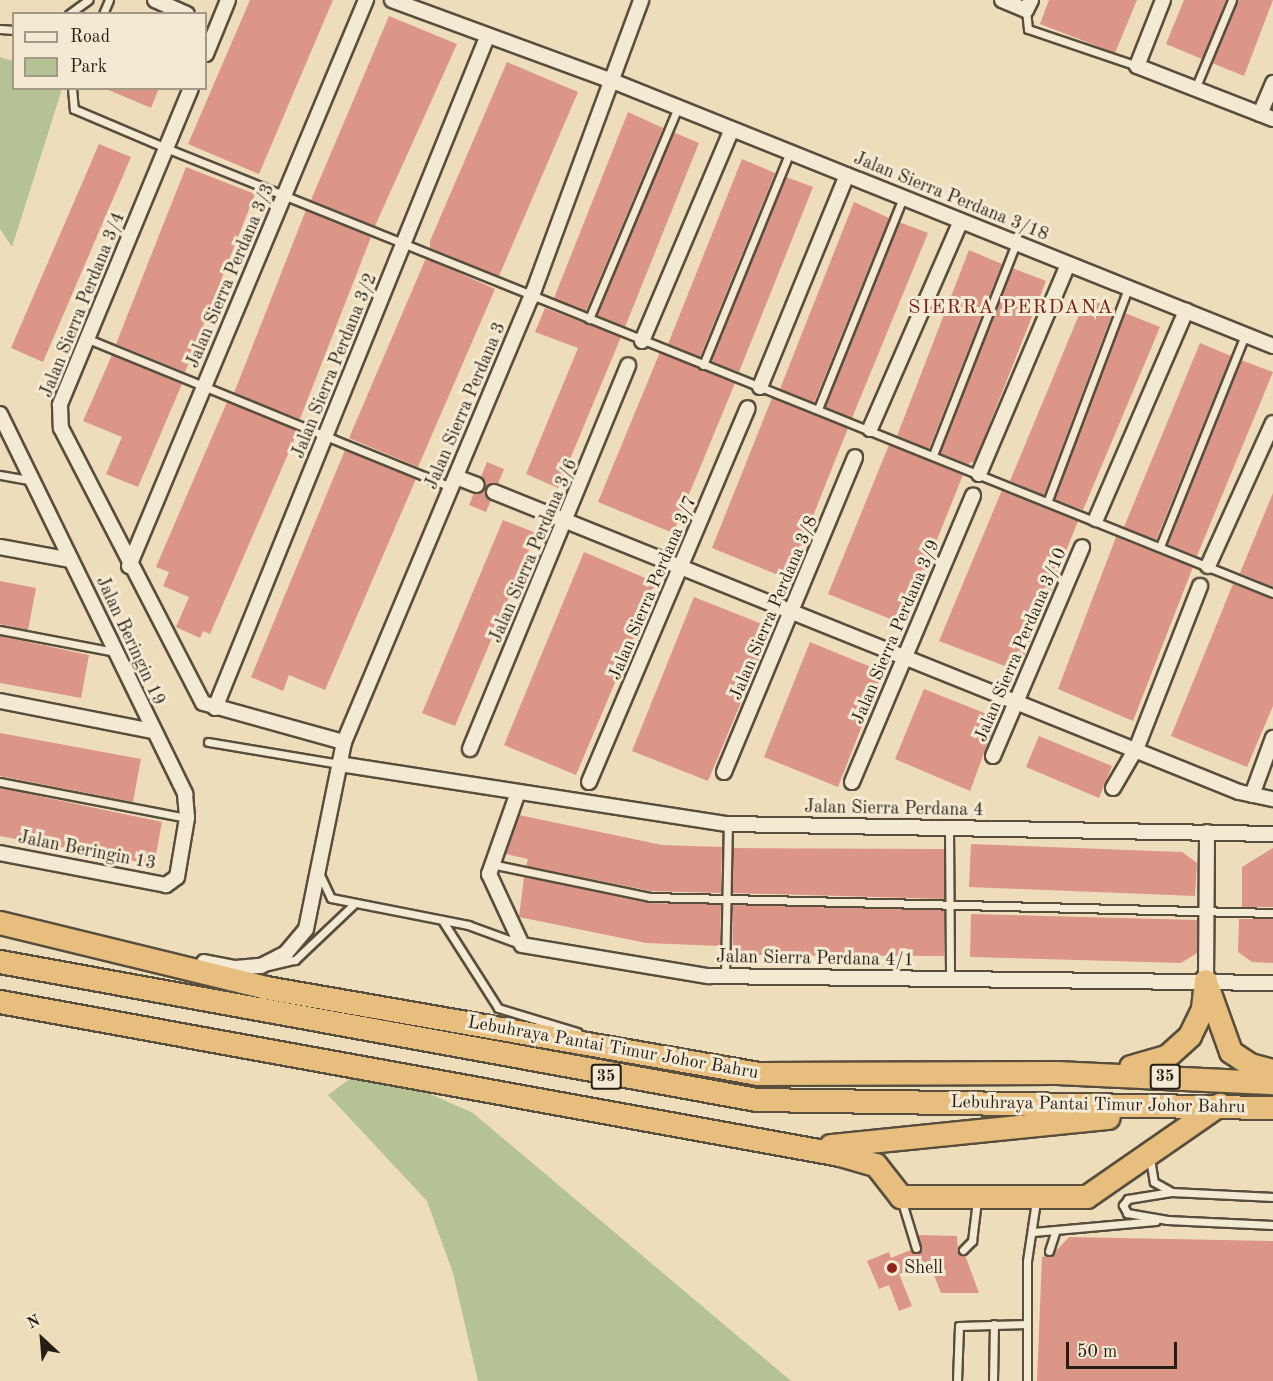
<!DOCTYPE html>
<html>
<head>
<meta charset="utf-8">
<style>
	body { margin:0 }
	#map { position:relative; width:1273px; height:1381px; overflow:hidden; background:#eeddba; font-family:"Old Standard TT",serif }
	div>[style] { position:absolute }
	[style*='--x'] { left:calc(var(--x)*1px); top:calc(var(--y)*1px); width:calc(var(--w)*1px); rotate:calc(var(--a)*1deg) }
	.green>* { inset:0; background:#b4c294 }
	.building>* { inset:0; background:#db9688 }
	.roads { filter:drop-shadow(2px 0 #584e3e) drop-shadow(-2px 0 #584e3e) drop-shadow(0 2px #584e3e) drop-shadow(0 -2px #584e3e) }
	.service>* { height:7px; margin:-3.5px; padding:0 3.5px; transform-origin:3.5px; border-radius:3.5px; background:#f4e9d2 }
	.minor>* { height:14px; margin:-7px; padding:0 7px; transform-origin:7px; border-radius:7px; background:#f4e9d2 }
	.trunk>* { height:22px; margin:-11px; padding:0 11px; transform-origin:11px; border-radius:11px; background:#e7be7d }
	.dots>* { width:16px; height:16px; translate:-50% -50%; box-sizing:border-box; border:3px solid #f4e9d2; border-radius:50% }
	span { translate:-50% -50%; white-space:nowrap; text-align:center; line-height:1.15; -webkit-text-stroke:6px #f4e9d2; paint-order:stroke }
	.shield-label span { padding:2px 4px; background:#f4e9d2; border:2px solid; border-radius:4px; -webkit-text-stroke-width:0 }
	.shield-label { font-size:16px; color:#261e14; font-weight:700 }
	.street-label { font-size:18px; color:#261e14 }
	.poi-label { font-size:18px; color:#261e14 }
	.left { translate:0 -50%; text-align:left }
	.neighbourhood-label { font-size:20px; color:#7a1f14; letter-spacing:1.5px }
	.legend { position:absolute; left:12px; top:12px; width:195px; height:78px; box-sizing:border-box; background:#f4e9d2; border:2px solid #a29886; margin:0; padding:8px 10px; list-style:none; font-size:18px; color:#261e14 }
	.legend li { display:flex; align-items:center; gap:12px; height:30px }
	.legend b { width:30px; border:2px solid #a29886 }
	.north { position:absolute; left:12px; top:1309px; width:60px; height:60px; -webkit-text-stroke:4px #f4e9d2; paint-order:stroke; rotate:334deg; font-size:16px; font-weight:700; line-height:24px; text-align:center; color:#261e14 }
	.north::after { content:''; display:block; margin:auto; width:21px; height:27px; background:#261e14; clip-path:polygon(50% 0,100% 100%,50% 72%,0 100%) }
	.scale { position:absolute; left:1066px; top:1342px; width:111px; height:27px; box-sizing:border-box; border:3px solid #261e14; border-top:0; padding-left:8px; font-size:18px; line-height:21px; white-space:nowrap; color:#261e14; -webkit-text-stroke:4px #f4e9d2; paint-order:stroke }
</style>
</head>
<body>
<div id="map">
	<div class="green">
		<i style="clip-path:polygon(0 57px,13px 61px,14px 88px,62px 89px,12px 247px,0 229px)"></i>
		<i style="clip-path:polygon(367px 1066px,473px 1113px,791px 1381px,478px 1381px,453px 1273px,427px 1201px,328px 1095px)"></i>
	</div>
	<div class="building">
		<i style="clip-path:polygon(250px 0,333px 0,259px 174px,188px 144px)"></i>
		<i style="clip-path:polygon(1049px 0,1137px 0,1115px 53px,1040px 24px)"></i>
		<i style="clip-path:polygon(1184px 0,1226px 0,1202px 59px,1166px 44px)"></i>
		<i style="clip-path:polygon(1238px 0,1273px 0,1244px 76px,1212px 63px)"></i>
		<i style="clip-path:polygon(389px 16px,457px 44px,375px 226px,311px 200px)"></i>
		<i style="clip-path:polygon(507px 62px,578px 92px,499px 276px,430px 248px,430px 241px)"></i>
		<i style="clip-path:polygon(104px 88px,159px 88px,151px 108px)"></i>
		<i style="clip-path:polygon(628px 112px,663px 128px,586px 311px,554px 298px)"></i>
		<i style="clip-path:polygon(673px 132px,699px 143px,625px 327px,597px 315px)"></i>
		<i style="clip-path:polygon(99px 144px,131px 157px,43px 362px,11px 348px)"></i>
		<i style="clip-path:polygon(742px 159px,775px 173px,700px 357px,668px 344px)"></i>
		<i style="clip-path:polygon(186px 167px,255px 194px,185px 372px,116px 344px)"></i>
		<i style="clip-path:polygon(786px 177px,813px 187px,739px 372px,711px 361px)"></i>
		<i style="clip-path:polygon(854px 202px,889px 218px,814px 403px,780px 389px)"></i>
		<i style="clip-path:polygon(306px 210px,371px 237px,300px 419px,234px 393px)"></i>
		<i style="clip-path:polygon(899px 222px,928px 233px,852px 418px,825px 407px)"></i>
		<i style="clip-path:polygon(969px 250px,1002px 264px,929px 449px,897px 436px)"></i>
		<i style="clip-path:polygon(426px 258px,495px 289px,418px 467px,349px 438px)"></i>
		<i style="clip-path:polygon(1012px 268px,1046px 281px,975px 461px,968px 464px,940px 453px)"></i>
		<i style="clip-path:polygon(1086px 298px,1114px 309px,1044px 495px,1010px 481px)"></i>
		<i style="clip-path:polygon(545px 308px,621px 337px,558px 488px,526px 474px,578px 348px,535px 332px)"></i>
		<i style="clip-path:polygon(1125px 313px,1160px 327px,1083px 510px,1054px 499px)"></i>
		<i style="clip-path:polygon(1200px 343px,1231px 356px,1156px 540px,1124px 527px)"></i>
		<i style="clip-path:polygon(660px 352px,735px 383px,673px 533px,598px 502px)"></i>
		<i style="clip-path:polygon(112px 355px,182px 384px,138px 487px,106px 474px,122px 437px,83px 421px)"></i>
		<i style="clip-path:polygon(1241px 360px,1273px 372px,1197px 556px,1167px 544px)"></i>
		<i style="clip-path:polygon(772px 398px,848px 428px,788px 579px,712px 548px)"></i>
		<i style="clip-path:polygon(227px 402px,298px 431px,210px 634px,203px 631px,200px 638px,176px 627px,189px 597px,163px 586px,169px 572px,156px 567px)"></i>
		<i style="clip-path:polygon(889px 445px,963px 475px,903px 624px,828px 594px)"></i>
		<i style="clip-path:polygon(345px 450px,416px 479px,325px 690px,289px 675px,283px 691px,251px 677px)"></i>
		<i style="clip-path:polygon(487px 462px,504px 469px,498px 484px,486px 488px,491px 500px,486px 512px,469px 505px,474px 493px,485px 489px,481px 477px)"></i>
		<i style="clip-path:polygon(1002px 490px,1078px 521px,1018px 671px,939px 641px)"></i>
		<i style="clip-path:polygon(1273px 493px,1273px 587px,1240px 573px)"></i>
		<i style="clip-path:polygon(503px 520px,536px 533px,455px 726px,422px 713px)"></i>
		<i style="clip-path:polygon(1116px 537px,1193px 567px,1133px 721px,1058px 689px)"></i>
		<i style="clip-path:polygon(584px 552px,657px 583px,576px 775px,504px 745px)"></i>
		<i style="clip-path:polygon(0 581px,36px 588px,28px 630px,0 624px)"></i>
		<i style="clip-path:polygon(1233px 584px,1273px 599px,1273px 706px,1247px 767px,1171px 736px)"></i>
		<i style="clip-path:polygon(694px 597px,772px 628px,708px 781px,632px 751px)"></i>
		<i style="clip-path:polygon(0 636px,89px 655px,81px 698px,0 683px)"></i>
		<i style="clip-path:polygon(810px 642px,883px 672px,838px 787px,764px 757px)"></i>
		<i style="clip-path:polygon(924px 689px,997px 718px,970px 791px,895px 759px)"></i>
		<i style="clip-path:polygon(0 733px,141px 759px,133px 802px,0 776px)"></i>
		<i style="clip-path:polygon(1039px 736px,1112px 766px,1099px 798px,1026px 767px)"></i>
		<i style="clip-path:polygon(0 788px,162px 822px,154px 865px,0 836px)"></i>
		<i style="clip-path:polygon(519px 815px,662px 845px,722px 847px,721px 893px,651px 891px,526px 866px,528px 859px,506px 854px)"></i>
		<i style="clip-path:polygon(971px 844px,1182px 852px,1197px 863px,1195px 896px,969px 887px)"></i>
		<i style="clip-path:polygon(733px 848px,944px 849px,944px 899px,732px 893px)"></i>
		<i style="clip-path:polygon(1273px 848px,1273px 907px,1242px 907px,1242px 867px)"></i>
		<i style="clip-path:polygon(524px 877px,649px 903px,721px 904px,720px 946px,646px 943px,519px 917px)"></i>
		<i style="clip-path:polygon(732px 905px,944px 910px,944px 956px,733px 955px)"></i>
		<i style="clip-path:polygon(971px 914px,1197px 920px,1197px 953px,1181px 963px,970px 957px)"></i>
		<i style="clip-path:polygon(1239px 919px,1273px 919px,1273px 963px,1252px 962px,1238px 952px)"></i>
		<i style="clip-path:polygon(919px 1235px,957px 1236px,958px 1252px,965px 1255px,979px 1293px,941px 1293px,929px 1262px,899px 1274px,912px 1306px,899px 1311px,889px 1285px,879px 1289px,867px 1261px,889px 1252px,891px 1258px,911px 1250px,918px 1253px)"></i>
		<i style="clip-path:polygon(1069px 1237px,1273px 1241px,1273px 1381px,1037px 1381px,1042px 1257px,1052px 1255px)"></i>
	</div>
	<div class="roads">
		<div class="service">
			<i style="--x:1026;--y:10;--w:19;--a:84"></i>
			<i style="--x:1028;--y:29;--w:115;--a:18.7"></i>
			<i style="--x:69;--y:14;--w:24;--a:-36"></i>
			<i style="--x:103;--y:14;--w:15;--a:-67"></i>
			<i style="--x:0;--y:29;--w:14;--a:4"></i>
			<i style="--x:72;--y:88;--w:21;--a:85"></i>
			<i style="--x:74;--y:109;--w:100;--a:23"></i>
			<i style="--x:166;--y:148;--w:1193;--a:21.9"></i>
			<i style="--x:1195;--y:89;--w:96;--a:-67.4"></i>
			<i style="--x:589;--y:319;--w:230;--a:-67.2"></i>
			<i style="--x:88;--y:339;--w:392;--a:22.2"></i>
			<i style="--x:703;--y:365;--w:230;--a:-67.8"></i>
			<i style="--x:818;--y:409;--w:227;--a:-68.1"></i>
			<i style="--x:933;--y:455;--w:228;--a:-68.6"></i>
			<i style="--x:0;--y:475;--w:34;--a:10"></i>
			<i style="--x:1048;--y:500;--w:227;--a:-69.3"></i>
			<i style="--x:1161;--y:544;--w:225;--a:-68.1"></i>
			<i style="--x:0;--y:630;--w:117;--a:10.8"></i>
			<i style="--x:208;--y:742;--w:133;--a:9.5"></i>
			<i style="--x:0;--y:782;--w:190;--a:10.9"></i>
			<i style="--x:949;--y:828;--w:150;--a:89.6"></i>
			<i style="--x:491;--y:864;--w:162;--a:11.7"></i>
			<i style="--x:650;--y:897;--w:623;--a:1.47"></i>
			<i style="--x:321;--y:877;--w:23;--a:65"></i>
			<i style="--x:331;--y:898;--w:140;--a:11.1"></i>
			<i style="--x:468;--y:925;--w:55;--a:20.1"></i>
			<i style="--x:442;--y:920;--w:104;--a:57.5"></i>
			<i style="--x:498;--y:1008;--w:83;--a:16.9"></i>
			<i style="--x:268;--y:966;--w:28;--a:-13"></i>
			<i style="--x:295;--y:960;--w:80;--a:-43.5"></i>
			<i style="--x:725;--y:976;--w:152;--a:-88.9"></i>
			<i style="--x:1150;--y:1158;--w:24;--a:81"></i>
			<i style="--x:1154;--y:1182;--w:18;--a:29"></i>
			<i style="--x:1273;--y:1197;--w:102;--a:-177.2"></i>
			<i style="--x:1171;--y:1192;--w:44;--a:170.8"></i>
			<i style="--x:1128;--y:1199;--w:8;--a:130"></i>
			<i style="--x:1123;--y:1205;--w:9;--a:63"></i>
			<i style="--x:1127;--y:1213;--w:41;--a:9.9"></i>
			<i style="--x:1167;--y:1220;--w:106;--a:2.7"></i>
			<i style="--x:902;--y:1202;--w:48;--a:73.1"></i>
			<i style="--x:1033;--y:1232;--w:123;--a:-5.1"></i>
			<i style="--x:963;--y:1250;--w:13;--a:-45"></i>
			<i style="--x:972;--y:1241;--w:41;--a:-83"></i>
			<i style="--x:1049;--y:1251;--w:20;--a:-72"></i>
			<i style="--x:957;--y:1381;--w:55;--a:-87.9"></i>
			<i style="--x:959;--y:1326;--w:68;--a:-1.7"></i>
			<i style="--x:993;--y:1381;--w:57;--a:-89"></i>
			<i style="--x:1027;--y:1381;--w:120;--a:-90"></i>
			<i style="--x:1027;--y:1261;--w:61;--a:-81.5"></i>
		</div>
		<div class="minor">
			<i style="--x:155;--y:0;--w:35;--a:24"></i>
			<i style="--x:392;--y:0;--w:238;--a:20.2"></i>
			<i style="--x:615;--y:82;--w:709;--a:21.86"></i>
			<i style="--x:1002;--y:0;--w:26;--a:23"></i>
			<i style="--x:1026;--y:10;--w:11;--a:-63"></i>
			<i style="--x:1163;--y:0;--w:71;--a:111.5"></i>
			<i style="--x:1137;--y:66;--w:146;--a:21.3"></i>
			<i style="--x:206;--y:54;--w:58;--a:-67.8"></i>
			<i style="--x:191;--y:88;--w:343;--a:112.5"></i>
			<i style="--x:60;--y:405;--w:23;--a:88"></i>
			<i style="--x:61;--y:428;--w:309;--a:62.7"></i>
			<i style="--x:203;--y:703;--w:146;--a:15.5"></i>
			<i style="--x:1260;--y:114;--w:34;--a:-67"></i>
			<i style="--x:642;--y:341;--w:230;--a:-67"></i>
			<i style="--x:760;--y:387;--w:229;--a:-67.7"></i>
			<i style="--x:0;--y:414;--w:423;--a:64"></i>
			<i style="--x:185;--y:794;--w:24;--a:85"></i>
			<i style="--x:187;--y:818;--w:60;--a:99.6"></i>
			<i style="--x:177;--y:877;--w:14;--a:144"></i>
			<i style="--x:166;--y:885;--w:169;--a:-169.1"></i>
			<i style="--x:870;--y:429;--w:227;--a:-66.4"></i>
			<i style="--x:979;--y:474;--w:228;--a:-67"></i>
			<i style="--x:456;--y:477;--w:22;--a:21"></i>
			<i style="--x:494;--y:492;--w:803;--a:21.93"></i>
			<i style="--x:1239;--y:792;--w:35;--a:12"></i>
			<i style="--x:1096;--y:519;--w:227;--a:-66.6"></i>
			<i style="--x:0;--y:547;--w:72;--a:10.4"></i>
			<i style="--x:129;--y:566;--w:614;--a:-67.28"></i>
			<i style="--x:1208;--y:566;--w:157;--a:-65.6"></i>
			<i style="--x:0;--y:701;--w:156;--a:11.1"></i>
			<i style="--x:215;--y:708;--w:724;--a:-67.93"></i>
			<i style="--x:470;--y:749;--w:415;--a:-67.6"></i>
			<i style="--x:993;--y:756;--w:227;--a:-66.9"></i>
			<i style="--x:339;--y:764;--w:394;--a:8.8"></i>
			<i style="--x:728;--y:824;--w:545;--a:1.05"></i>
			<i style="--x:724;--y:772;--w:341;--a:-67.4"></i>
			<i style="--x:589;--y:782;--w:406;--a:-67"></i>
			<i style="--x:852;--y:782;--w:311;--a:-67.1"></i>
			<i style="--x:1113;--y:788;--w:48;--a:-59.7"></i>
			<i style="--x:1137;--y:747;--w:173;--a:-68.6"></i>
			<i style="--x:517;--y:795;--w:84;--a:109.5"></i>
			<i style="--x:489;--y:874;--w:78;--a:65.1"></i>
			<i style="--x:522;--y:945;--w:189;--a:9.5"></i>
			<i style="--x:708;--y:976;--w:565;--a:0.71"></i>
			<i style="--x:1252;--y:795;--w:61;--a:-69.8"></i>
			<i style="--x:204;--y:962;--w:33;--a:11"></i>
			<i style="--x:236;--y:968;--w:25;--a:-5"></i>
			<i style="--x:261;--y:966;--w:28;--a:-27"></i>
			<i style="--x:286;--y:953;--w:31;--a:-50"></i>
			<i style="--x:306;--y:929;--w:191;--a:-78.5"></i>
			<i style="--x:344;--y:742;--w:482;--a:-67.2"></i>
			<i style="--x:531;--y:298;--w:318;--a:-69.7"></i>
			<i style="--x:1206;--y:981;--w:149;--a:-89.6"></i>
		</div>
		<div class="trunk">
			<i style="--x:0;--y:923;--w:274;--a:13.7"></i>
			<i style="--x:266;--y:988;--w:498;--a:9.9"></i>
			<i style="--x:757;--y:1074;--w:300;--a:-0.2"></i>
			<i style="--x:1057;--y:1073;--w:216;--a:2.7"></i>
			<i style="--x:0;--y:962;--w:769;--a:10.33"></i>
			<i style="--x:757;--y:1100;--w:516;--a:0.89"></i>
			<i style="--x:1208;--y:988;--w:68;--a:70.2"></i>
			<i style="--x:1231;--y:1052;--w:23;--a:34"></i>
			<i style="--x:1250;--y:1065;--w:24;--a:15"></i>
			<i style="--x:0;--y:1002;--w:854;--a:10.32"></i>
			<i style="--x:840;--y:1155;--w:37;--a:16"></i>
			<i style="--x:876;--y:1165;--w:41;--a:52"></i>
			<i style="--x:901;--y:1197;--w:186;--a:0"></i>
			<i style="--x:1087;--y:1197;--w:162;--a:-34.7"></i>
			<i style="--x:1131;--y:1067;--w:37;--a:-16"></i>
			<i style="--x:1167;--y:1057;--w:31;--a:-42"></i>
			<i style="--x:1190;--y:1036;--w:30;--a:-64"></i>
			<i style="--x:1203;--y:1009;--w:28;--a:-84"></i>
			<i style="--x:831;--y:1146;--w:279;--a:-5.8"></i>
		</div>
	</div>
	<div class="dots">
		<i style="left:892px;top:1268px;background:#8f2418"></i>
	</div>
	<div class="shield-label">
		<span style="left:606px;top:1077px">35</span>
		<span style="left:1165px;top:1077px">35</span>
	</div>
	<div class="street-label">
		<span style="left:951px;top:197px;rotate:22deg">Jalan Sierra Perdana 3/18</span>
		<span style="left:231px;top:276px;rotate:-67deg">Jalan Sierra Perdana 3/3</span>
		<span style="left:83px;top:305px;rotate:-68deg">Jalan Sierra Perdana 3/4</span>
		<span style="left:335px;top:366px;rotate:-68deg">Jalan Sierra Perdana 3/2</span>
		<span style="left:466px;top:406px;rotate:-67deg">Jalan Sierra Perdana 3</span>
		<span style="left:534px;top:551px;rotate:-67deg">Jalan Sierra Perdana 3/6</span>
		<span style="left:653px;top:588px;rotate:-67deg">Jalan Sierra Perdana 3/7</span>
		<span style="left:774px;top:608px;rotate:-67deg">Jalan Sierra Perdana 3/8</span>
		<span style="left:896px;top:632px;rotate:-67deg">Jalan Sierra Perdana 3/9</span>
		<span style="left:130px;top:641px;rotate:65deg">Jalan Beringin 19</span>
		<span style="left:1021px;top:645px;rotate:-67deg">Jalan Sierra Perdana 3/10</span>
		<span style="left:894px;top:809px;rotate:1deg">Jalan Sierra Perdana 4</span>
		<span style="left:87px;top:851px;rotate:11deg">Jalan Beringin 13</span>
		<span style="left:815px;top:959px;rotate:1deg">Jalan Sierra Perdana 4/1</span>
		<span style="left:613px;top:1048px;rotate:10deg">Lebuhraya Pantai Timur Johor Bahru</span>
		<span style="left:1098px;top:1105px;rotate:1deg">Lebuhraya Pantai Timur Johor Bahru</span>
	</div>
	<div class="poi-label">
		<span class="left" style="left:904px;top:1268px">Shell</span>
	</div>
	<div class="neighbourhood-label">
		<span style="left:1011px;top:308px">SIERRA PERDANA</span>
	</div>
	<ul class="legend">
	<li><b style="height:8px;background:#f4e9d2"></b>Road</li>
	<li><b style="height:16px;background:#b4c294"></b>Park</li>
	</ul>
	<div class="north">N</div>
	<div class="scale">50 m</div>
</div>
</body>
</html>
